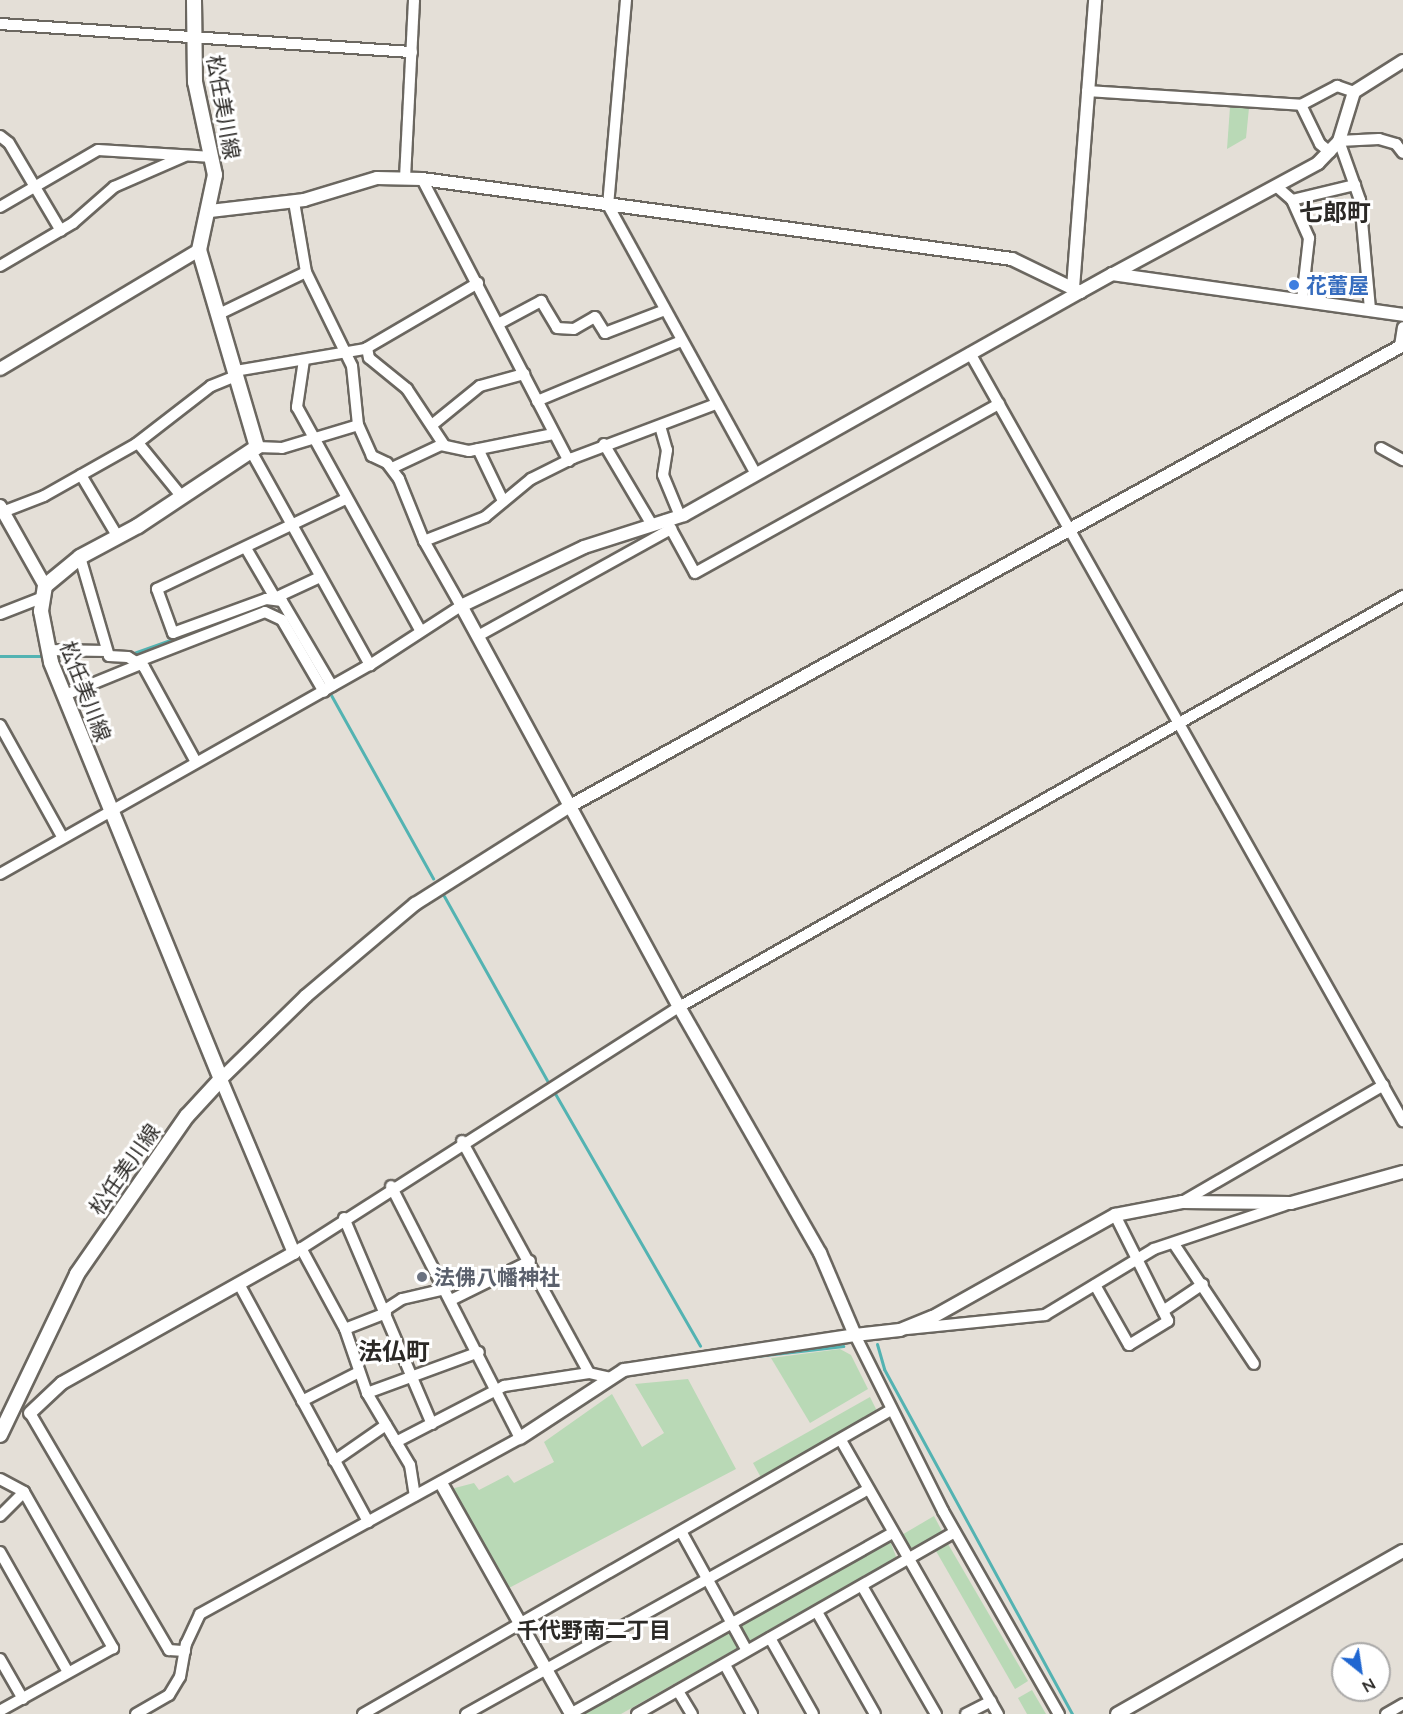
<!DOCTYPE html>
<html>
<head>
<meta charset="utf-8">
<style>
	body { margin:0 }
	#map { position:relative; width:1403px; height:1714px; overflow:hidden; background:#e4dfd7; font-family:Lato,"Noto Sans JP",sans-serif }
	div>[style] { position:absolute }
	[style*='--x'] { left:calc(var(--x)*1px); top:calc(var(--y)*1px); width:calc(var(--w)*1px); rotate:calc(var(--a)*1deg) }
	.green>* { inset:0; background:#b9d9b6 }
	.stream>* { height:3px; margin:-1.5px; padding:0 1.5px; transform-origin:1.5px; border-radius:1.5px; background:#53b3b2 }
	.roads { filter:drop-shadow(2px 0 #6b6760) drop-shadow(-2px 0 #6b6760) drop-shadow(0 2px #6b6760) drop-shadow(0 -2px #6b6760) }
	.minor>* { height:10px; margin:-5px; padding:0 5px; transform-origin:5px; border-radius:5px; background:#fff }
	.tertiary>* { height:12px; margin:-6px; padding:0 6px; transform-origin:6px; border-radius:6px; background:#fff }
	.secondary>* { height:14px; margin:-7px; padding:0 7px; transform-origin:7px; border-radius:7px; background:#fff }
	.dots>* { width:16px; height:16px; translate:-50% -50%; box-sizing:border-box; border:3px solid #fff; border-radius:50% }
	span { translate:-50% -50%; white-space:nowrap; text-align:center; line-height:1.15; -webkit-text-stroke:6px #fff; paint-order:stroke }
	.street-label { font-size:21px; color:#2b2926 }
	.shop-label { font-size:21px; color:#366cbe; font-weight:700 }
	.left { translate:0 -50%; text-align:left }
	.worship-label { font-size:21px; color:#5b616d; font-weight:700 }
	.neighbourhood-label { font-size:22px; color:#2b2926; font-weight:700 }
	.quarter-label { font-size:24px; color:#2b2926; font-weight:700 }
	.north { position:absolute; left:1331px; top:1642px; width:60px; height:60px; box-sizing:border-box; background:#fff; border:2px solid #aaa9a8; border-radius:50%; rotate:150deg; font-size:16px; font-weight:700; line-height:24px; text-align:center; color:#2b2926 }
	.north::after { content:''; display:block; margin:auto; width:21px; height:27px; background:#1f66d1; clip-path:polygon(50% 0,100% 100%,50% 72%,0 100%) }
</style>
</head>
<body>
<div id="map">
	<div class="green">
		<i style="clip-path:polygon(1230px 107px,1249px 108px,1246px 138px,1227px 149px)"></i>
		<i style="clip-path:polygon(840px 1349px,851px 1355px,868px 1389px,810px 1423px,771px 1358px)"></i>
		<i style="clip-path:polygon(688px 1379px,736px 1469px,507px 1589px,451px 1489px,474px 1483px,479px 1490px,508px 1475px,514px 1483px,554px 1462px,544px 1442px,612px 1394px,642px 1447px,664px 1433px,635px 1384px)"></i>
		<i style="clip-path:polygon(870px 1397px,878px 1413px,764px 1483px,753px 1463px)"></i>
		<i style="clip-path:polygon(934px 1516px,943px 1533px,909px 1549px,900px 1536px)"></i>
		<i style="clip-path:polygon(890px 1541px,897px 1559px,746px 1643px,738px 1627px)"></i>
		<i style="clip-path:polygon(948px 1544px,1028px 1681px,1015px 1689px,936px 1551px)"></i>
		<i style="clip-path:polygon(732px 1631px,741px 1646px,621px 1714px,584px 1714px)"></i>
		<i style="clip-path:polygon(1032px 1690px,1046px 1714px,1027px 1714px,1018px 1698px)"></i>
	</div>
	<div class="stream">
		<i style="--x:255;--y:608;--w:31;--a:13"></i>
		<i style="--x:183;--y:636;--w:41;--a:-21.5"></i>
		<i style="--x:131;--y:654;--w:41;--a:-19.7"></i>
		<i style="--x:0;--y:656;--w:46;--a:0"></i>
		<i style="--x:53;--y:656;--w:17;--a:0"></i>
		<i style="--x:331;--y:695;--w:210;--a:60.9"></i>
		<i style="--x:444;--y:896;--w:211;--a:60.8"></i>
		<i style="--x:553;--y:1090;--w:295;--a:60.1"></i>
		<i style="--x:877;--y:1344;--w:26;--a:74"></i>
		<i style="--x:884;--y:1369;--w:393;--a:61.4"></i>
		<i style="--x:740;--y:1358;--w:104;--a:-6.6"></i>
	</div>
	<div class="roads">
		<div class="minor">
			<i style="--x:626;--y:0;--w:206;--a:95"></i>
			<i style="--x:608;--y:205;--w:307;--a:61.2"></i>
			<i style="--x:0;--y:24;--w:413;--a:3.9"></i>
			<i style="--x:1087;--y:91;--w:214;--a:3.7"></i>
			<i style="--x:1301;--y:105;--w:41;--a:-27.8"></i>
			<i style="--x:1337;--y:86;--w:18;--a:19"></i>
			<i style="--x:1301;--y:105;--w:43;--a:64"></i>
			<i style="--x:1320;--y:144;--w:13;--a:39"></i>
			<i style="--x:0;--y:136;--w:11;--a:38"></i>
			<i style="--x:9;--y:143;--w:102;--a:59.4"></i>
			<i style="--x:405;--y:178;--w:178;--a:-87.1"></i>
			<i style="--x:422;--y:179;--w:318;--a:62.5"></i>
			<i style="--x:1276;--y:186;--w:21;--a:41"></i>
			<i style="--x:1292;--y:200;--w:42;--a:65.9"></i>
			<i style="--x:1309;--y:238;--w:61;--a:96.5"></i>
			<i style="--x:1292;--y:200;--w:65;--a:-13.4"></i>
			<i style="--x:0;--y:207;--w:113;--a:-30.2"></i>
			<i style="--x:98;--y:150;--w:115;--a:3.5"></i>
			<i style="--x:0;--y:266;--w:85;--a:-30.5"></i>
			<i style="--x:73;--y:223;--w:55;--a:-41.3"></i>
			<i style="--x:114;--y:187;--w:77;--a:-23.6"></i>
			<i style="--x:1370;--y:309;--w:109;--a:-95.2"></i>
			<i style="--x:1360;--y:200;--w:63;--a:-109.6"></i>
			<i style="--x:1339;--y:141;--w:40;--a:-2.9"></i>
			<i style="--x:1379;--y:139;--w:18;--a:16"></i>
			<i style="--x:1396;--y:144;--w:11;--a:52"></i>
			<i style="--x:221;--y:313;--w:94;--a:-25.8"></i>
			<i style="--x:500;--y:323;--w:47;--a:-28.2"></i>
			<i style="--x:541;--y:301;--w:31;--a:59"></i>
			<i style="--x:557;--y:328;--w:17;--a:3"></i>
			<i style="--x:574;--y:329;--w:24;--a:-30"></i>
			<i style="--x:595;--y:317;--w:19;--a:58"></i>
			<i style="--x:605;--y:333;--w:64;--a:-21"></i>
			<i style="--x:1400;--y:346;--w:19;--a:-81"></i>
			<i style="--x:367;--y:348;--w:10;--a:79"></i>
			<i style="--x:369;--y:358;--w:49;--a:39.2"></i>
			<i style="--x:407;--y:389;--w:67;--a:56.5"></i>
			<i style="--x:970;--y:353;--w:882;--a:60.59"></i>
			<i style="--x:304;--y:360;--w:48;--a:98.5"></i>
			<i style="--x:297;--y:407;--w:255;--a:61.1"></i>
			<i style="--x:235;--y:371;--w:132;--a:-9.6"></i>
			<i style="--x:365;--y:349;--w:131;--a:-30.3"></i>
			<i style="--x:537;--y:401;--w:156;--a:-22.6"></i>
			<i style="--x:432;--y:425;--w:62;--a:-39.1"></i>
			<i style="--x:480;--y:386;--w:46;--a:-15.3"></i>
			<i style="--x:660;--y:426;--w:25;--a:74"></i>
			<i style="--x:667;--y:450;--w:25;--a:99"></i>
			<i style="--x:663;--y:475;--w:44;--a:67.5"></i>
			<i style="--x:138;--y:443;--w:70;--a:50.8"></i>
			<i style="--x:604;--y:444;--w:94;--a:59.3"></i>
			<i style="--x:257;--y:447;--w:25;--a:2"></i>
			<i style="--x:282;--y:448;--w:79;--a:-16.8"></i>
			<i style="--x:1381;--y:448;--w:25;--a:29"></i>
			<i style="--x:478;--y:449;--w:58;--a:64.3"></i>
			<i style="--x:252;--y:453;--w:243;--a:60.9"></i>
			<i style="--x:392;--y:468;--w:54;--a:-25.1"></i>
			<i style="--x:441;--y:445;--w:29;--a:12"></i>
			<i style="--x:469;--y:451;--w:86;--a:-11.4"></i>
			<i style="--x:81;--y:475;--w:72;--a:59.2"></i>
			<i style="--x:0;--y:513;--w:47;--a:-21.1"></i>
			<i style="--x:44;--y:496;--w:106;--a:-29.5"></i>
			<i style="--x:136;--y:444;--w:95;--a:-37.7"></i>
			<i style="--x:211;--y:386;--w:27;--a:-22"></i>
			<i style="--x:666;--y:520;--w:60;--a:61.3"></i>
			<i style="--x:695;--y:573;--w:348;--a:-29.1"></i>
			<i style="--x:424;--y:541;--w:66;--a:-21.5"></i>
			<i style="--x:485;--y:517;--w:60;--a:-39.6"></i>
			<i style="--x:531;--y:479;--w:47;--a:-26.6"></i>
			<i style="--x:573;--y:458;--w:153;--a:-20.7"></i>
			<i style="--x:247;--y:550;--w:56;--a:59.7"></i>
			<i style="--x:275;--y:598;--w:50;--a:-25"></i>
			<i style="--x:80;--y:557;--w:103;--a:73.7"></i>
			<i style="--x:109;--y:656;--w:19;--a:3"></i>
			<i style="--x:128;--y:657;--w:19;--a:32"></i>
			<i style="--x:144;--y:667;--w:108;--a:61.3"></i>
			<i style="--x:0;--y:614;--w:44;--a:-21.3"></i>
			<i style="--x:478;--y:636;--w:221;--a:-29"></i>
			<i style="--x:47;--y:650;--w:60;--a:1"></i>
			<i style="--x:136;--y:662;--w:138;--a:-21.2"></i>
			<i style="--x:265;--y:612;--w:19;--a:25"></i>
			<i style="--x:282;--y:620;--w:83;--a:59.7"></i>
			<i style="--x:332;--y:686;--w:99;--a:-120.5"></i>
			<i style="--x:282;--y:601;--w:16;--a:-173"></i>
			<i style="--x:266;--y:599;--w:99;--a:159.9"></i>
			<i style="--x:173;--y:633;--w:47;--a:-110"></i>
			<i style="--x:157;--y:589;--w:209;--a:-25.5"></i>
			<i style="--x:65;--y:695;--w:82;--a:-22.2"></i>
			<i style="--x:0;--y:725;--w:129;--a:60.9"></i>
			<i style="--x:0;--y:874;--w:425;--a:-29.5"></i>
			<i style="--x:370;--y:665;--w:108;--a:-33"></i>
			<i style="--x:461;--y:606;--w:75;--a:-119.6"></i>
			<i style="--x:424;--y:541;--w:67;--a:-112"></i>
			<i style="--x:399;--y:479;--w:20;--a:-127"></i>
			<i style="--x:387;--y:463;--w:17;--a:-155"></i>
			<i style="--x:372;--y:456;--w:34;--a:-114"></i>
			<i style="--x:358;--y:425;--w:59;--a:-95.8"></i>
			<i style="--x:352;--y:366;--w:105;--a:-116.1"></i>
			<i style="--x:306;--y:272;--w:71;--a:-99.7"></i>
			<i style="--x:462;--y:1141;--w:264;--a:61.3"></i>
			<i style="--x:1182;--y:1202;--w:233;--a:-30.1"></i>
			<i style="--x:344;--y:1218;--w:224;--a:66.9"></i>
			<i style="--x:1174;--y:1244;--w:144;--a:56.3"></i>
			<i style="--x:301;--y:1248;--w:92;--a:61.5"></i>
			<i style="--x:345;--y:1329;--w:68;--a:71"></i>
			<i style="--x:367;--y:1393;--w:84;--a:59.2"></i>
			<i style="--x:410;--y:1465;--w:31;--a:81"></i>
			<i style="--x:294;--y:1253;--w:457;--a:-32.6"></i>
			<i style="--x:679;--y:1007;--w:833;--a:-29.58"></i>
			<i style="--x:239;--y:1284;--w:271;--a:61.5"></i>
			<i style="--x:1095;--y:1285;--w:69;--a:60.5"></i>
			<i style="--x:1129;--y:1345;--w:46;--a:-31.6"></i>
			<i style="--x:1168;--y:1321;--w:119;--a:-116.6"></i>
			<i style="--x:451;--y:1300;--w:88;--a:-26.3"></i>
			<i style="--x:385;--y:1310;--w:20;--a:-33"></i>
			<i style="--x:402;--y:1299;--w:44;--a:-13.1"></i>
			<i style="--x:1163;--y:1311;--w:48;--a:-34"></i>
			<i style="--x:345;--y:1329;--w:44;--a:-21.3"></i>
			<i style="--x:907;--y:1329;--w:139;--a:-5.8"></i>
			<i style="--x:1045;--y:1315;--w:127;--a:-31.2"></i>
			<i style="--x:1154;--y:1249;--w:138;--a:-18.6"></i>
			<i style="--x:855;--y:1335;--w:197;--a:63.4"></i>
			<i style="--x:943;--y:1511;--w:234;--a:60.3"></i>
			<i style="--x:367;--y:1393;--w:119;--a:-20.1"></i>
			<i style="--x:302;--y:1401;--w:64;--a:-27"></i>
			<i style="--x:30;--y:1413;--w:275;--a:59.6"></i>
			<i style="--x:169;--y:1650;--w:16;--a:4"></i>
			<i style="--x:396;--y:1442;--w:122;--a:-27.4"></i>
			<i style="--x:504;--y:1386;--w:86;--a:-8.7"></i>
			<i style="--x:589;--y:1373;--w:23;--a:13"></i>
			<i style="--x:842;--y:1442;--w:314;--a:60.2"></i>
			<i style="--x:334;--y:1461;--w:63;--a:-34.7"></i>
			<i style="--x:0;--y:1479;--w:27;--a:28"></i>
			<i style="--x:24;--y:1492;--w:180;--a:60.3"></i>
			<i style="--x:113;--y:1648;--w:129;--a:150.9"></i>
			<i style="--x:0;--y:1516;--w:34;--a:-45"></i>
			<i style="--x:682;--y:1533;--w:132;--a:61.1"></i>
			<i style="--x:0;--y:1552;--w:138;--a:60.5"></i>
			<i style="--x:862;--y:1586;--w:148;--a:60"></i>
			<i style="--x:817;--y:1612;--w:117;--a:60.4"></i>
			<i style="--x:770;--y:1638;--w:87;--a:60.5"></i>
			<i style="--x:0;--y:1659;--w:46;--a:60.1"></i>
			<i style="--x:725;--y:1665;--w:56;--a:61.1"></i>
			<i style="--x:678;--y:1691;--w:27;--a:59"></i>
			<i style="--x:136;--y:1714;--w:38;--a:-30"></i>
			<i style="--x:169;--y:1695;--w:21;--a:-59"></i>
			<i style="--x:180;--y:1677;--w:34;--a:-80"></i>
			<i style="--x:186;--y:1644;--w:33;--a:-65"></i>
			<i style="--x:200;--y:1614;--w:365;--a:-28.8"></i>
			<i style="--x:520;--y:1438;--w:283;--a:-117.1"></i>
			<i style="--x:363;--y:1714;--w:607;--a:-29.94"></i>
			<i style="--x:466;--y:1714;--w:461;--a:-29.2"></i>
			<i style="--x:570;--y:1714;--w:370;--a:-29.3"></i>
			<i style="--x:637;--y:1714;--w:366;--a:-29.8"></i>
			<i style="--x:966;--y:1714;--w:28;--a:-27"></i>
			<i style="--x:1386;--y:1714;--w:20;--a:-30"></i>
		</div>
		<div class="tertiary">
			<i style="--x:210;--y:211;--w:95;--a:-6.7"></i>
			<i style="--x:304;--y:200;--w:76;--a:-16.8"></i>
			<i style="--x:377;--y:178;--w:45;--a:1.3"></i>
			<i style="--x:422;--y:179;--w:595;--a:7.72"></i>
			<i style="--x:1012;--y:259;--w:76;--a:25.9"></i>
			<i style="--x:1080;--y:292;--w:37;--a:-29"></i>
			<i style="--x:1112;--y:274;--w:294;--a:8"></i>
			<i style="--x:1113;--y:274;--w:233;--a:-28.4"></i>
			<i style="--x:1318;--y:163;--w:30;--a:-46"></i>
			<i style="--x:1339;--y:141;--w:51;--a:-73"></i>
			<i style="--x:1354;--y:92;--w:58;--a:-32.3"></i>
			<i style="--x:1073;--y:288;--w:289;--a:-85.6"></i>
			<i style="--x:0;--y:369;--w:232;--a:-30.9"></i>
			<i style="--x:0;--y:506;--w:92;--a:60.6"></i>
			<i style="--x:855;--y:1335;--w:45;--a:-6.3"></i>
			<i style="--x:900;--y:1330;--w:35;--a:-22"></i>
			<i style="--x:933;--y:1317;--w:209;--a:-29.3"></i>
			<i style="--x:1115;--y:1215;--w:68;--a:-11"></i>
			<i style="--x:1182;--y:1202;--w:109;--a:0.5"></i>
			<i style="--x:1291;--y:1203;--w:116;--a:-15.5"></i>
			<i style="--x:30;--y:1413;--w:44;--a:-43.2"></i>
			<i style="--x:62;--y:1383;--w:266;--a:-29.3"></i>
			<i style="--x:294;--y:1253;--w:189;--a:-112.8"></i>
			<i style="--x:221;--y:1079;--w:119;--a:-44.3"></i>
			<i style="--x:306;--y:996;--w:143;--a:-40.2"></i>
			<i style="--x:415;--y:904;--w:183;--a:-32.3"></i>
			<i style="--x:570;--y:806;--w:952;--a:-28.96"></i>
			<i style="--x:520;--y:1438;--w:124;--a:-33.2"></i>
			<i style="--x:624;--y:1370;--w:234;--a:-8.6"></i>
			<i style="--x:855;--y:1335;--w:89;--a:-113.1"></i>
			<i style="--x:820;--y:1253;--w:284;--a:-119.8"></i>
			<i style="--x:679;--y:1007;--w:456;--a:-118.5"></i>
			<i style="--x:461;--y:606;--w:136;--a:-25.6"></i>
			<i style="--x:584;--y:547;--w:105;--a:-17.7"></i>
			<i style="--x:684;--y:515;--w:454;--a:-29.4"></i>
			<i style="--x:441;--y:1483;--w:265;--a:60.6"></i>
			<i style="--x:1117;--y:1714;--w:329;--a:-29.7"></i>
		</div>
		<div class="secondary">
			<i style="--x:0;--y:1435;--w:178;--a:-64.4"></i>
			<i style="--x:77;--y:1274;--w:193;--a:-55.2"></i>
			<i style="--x:187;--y:1116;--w:50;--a:-47.4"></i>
			<i style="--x:221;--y:1079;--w:450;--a:-112.2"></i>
			<i style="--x:51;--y:662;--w:52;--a:-101.1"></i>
			<i style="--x:41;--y:611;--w:25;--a:-81"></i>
			<i style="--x:45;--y:586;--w:45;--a:-39.6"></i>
			<i style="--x:80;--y:557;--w:66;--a:-28.1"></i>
			<i style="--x:138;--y:526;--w:143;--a:-33.6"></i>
			<i style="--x:257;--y:447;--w:205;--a:-106.4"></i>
			<i style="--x:199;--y:250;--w:77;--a:-78"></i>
			<i style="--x:215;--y:175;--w:95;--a:-102.1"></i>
			<i style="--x:195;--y:82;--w:82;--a:-90.7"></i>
		</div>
	</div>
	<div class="dots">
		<i style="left:1294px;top:285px;background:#3f7fe0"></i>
		<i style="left:422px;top:1277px;background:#6b7280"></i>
	</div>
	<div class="street-label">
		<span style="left:224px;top:107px;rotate:80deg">松任美川線</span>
		<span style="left:86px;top:691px;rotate:69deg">松任美川線</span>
		<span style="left:124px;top:1169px;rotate:-55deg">松任美川線</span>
	</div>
	<div class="shop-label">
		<span class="left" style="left:1306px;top:285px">花蕾屋</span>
	</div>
	<div class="worship-label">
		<span class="left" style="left:434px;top:1277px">法佛八幡神社</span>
	</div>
	<div class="neighbourhood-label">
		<span style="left:594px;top:1630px">千代野南二丁目</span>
	</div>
	<div class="quarter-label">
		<span style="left:1335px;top:212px">七郎町</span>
		<span style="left:394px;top:1351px">法仏町</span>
	</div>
	<div class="north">N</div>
</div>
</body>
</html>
